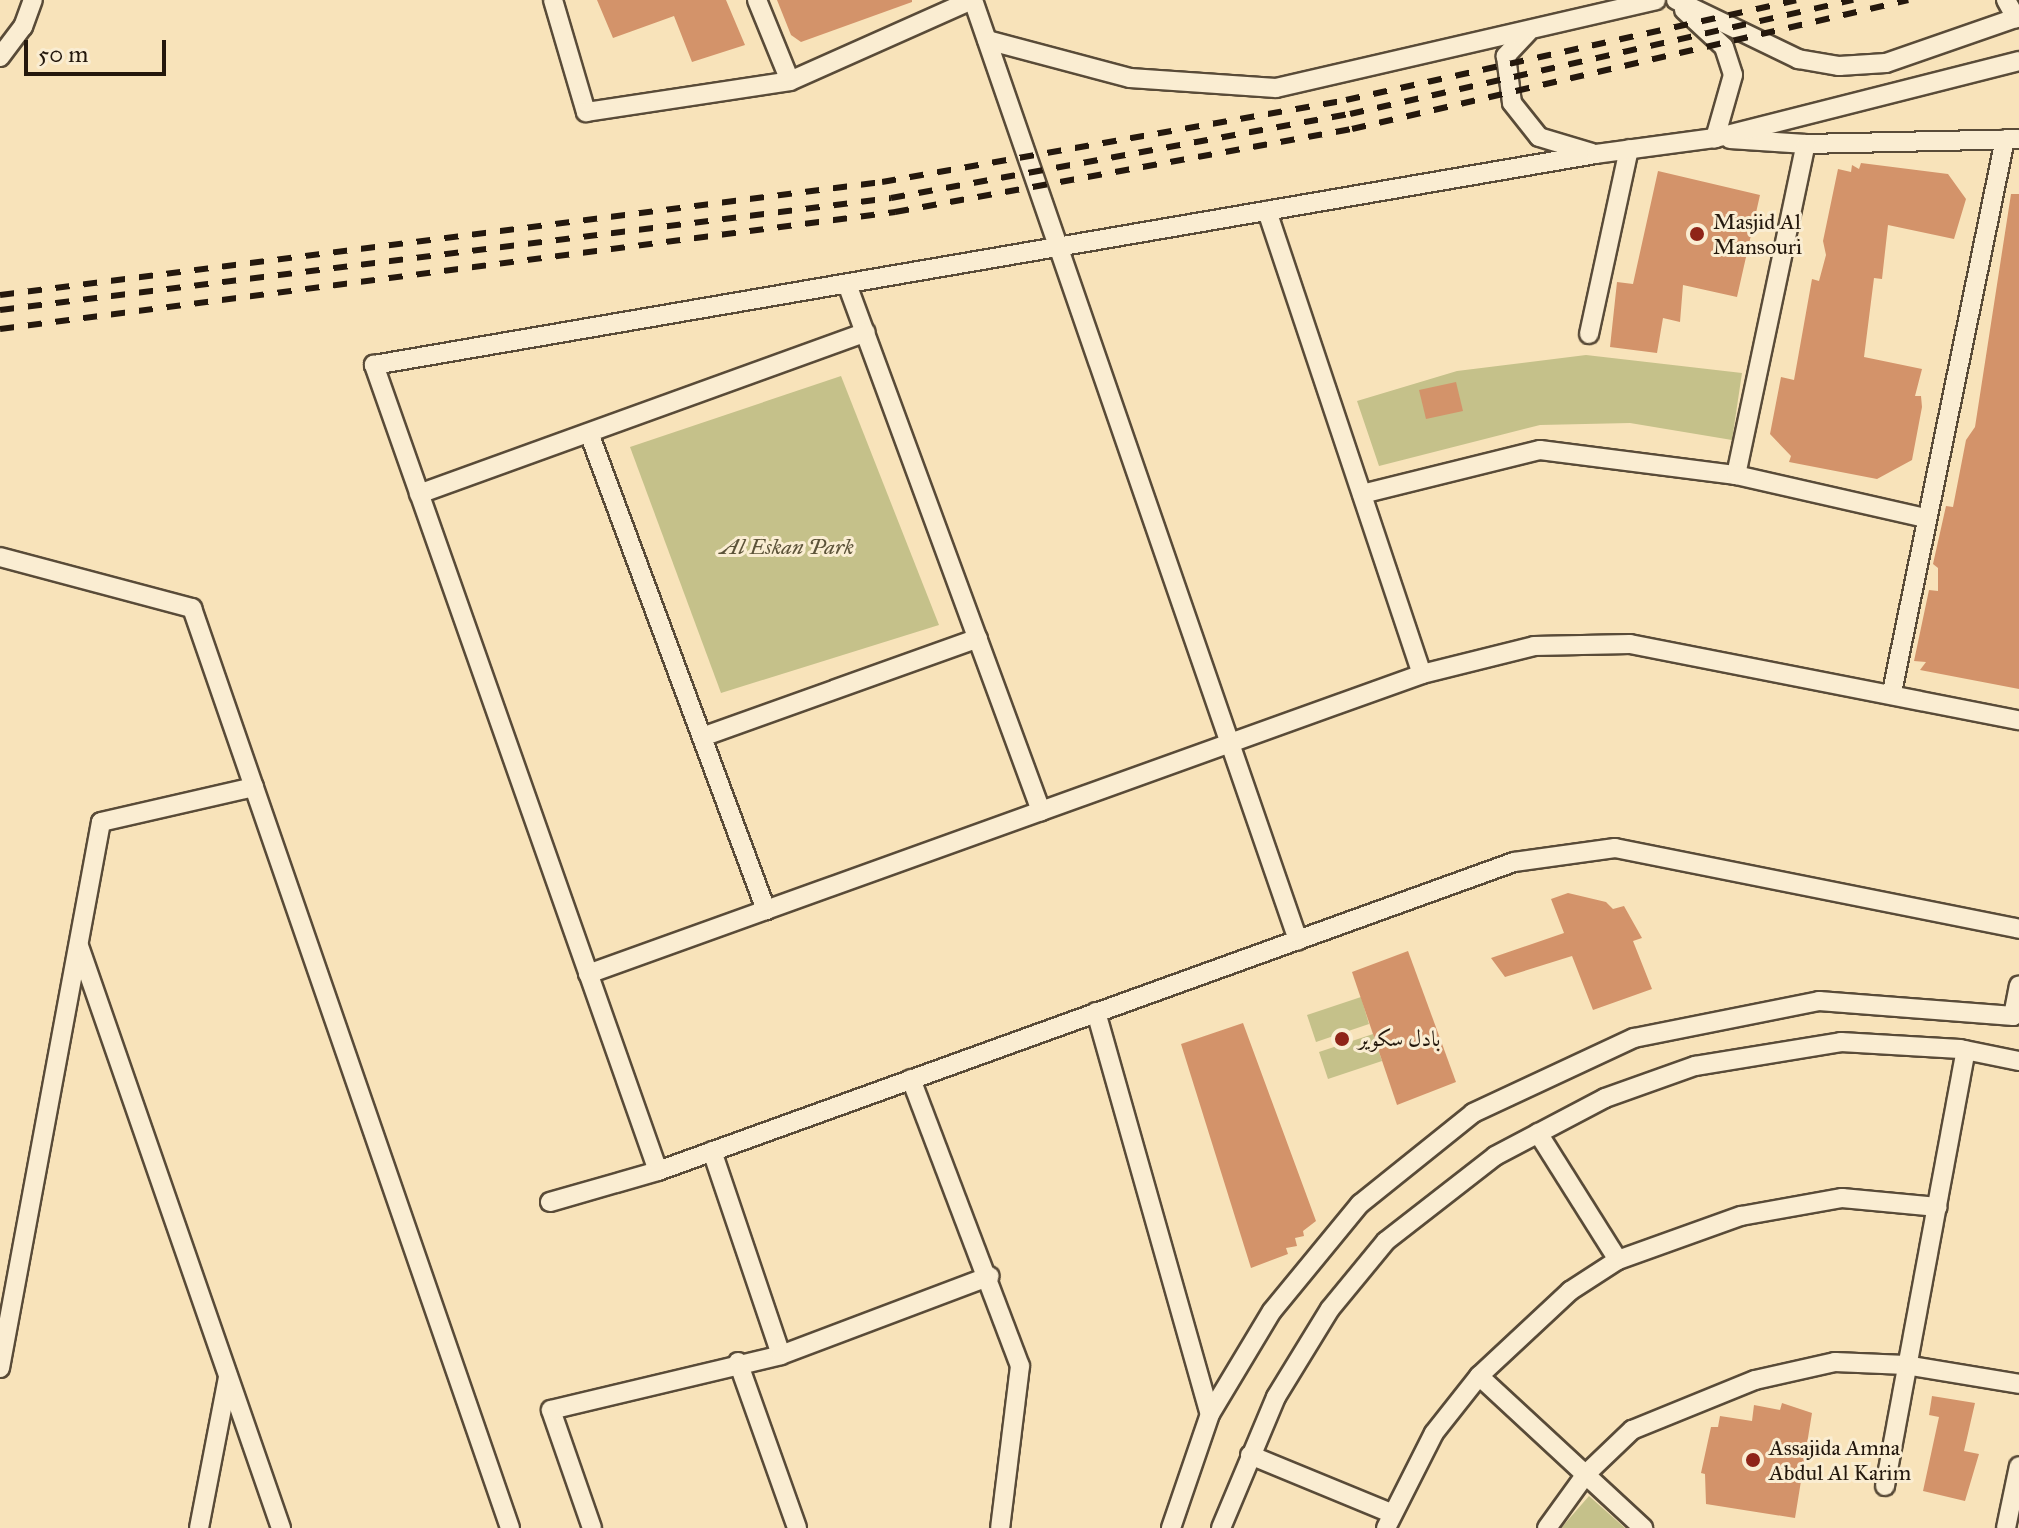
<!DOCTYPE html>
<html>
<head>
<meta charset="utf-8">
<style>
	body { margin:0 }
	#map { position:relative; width:2019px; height:1528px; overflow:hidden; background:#f8e3ba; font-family:"IM FELL Great Primer",Amiri,serif }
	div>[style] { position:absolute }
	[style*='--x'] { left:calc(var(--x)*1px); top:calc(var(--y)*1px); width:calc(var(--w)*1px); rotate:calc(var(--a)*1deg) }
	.green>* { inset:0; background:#c5c18a }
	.building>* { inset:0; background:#d3936a }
	.roads { filter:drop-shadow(2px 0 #594b38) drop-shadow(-2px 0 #594b38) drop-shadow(0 2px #594b38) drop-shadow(0 -2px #594b38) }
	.minor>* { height:18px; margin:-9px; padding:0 9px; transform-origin:9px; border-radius:9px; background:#faedd2 }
	.rail>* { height:6px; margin-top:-3px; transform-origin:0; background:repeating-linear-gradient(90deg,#24180d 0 14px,transparent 0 28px) }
	.dots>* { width:22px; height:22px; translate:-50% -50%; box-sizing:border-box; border:4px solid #faedd2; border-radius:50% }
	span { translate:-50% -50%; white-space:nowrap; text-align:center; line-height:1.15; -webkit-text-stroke:6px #faedd2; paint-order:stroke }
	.poi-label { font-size:22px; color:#24180d }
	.left { translate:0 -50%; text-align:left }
	.park-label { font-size:22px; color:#5c5339; font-style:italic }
	.scale { position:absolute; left:24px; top:40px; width:142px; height:36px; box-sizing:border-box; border:4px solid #24180d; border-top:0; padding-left:10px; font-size:24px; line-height:28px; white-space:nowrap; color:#24180d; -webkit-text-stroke:6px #faedd2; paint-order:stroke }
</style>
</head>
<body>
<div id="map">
	<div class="green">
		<i style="clip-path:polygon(1586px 355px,1742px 373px,1732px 440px,1630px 423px,1540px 425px,1379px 466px,1357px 401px,1457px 371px)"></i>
		<i style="clip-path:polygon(841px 376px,939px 625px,721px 693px,630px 447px)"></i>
		<i style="clip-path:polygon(1361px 997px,1369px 1024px,1316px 1042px,1307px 1015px)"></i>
		<i style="clip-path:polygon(1373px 1034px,1382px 1061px,1328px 1079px,1319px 1052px)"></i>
		<i style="clip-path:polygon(1589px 1496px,1625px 1528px,1561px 1528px)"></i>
	</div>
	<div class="building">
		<i style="clip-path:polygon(597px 0,726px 0,745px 45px,692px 62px,674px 16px,613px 38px)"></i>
		<i style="clip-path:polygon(777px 0,912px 0,912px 2px,801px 42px,791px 35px)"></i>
		<i style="clip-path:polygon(1861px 163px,1948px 174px,1966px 199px,1954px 239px,1888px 225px,1882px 279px,1874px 278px,1864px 357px,1922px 369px,1915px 396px,1921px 396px,1922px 407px,1912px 460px,1877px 479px,1789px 462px,1791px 456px,1770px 434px,1781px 377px,1794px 380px,1812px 279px,1819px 281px,1826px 255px,1823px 241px,1838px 169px,1851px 172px,1852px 165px,1859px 169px)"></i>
		<i style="clip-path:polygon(1658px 171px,1760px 195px,1737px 297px,1683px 285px,1680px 322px,1663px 318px,1657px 353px,1610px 347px,1617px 282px,1633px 284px)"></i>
		<i style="clip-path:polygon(2011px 194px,2019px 194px,2019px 689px,1920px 670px,1926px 662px,1914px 661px,1929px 590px,1938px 591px,1938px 568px,1933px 564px,1946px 506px,1953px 507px,1966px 440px,1975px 427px)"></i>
		<i style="clip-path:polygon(1456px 382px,1463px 411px,1426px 419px,1419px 390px)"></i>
		<i style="clip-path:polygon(1568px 893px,1606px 902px,1613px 909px,1624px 906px,1642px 938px,1633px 941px,1652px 989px,1593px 1010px,1572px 956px,1505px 977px,1491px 958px,1564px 933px,1551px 899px)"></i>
		<i style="clip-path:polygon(1408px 951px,1456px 1082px,1397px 1105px,1352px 972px)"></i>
		<i style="clip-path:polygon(1243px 1023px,1316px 1221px,1303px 1231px,1304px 1236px,1295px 1238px,1297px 1246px,1286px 1248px,1288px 1254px,1251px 1268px,1181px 1044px)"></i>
		<i style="clip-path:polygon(1932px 1396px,1975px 1403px,1964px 1451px,1979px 1454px,1965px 1501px,1923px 1491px,1939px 1417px,1929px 1415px)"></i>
		<i style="clip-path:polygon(1782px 1403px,1812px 1413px,1795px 1518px,1706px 1504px,1705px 1474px,1701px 1473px,1711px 1427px,1718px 1427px,1720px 1416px,1752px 1421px,1754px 1405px,1780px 1410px)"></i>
	</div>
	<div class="roads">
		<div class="minor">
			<i style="--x:553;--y:0;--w:117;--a:73.6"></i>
			<i style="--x:586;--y:112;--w:206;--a:-8.6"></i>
			<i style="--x:790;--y:81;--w:199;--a:-24"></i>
			<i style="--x:757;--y:0;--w:87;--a:67.8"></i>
			<i style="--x:973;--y:0;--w:995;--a:70.93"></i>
			<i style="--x:1676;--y:0;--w:136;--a:25.8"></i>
			<i style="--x:1798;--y:59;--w:42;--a:9.7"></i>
			<i style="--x:1839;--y:66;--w:47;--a:-3.7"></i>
			<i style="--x:1886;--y:63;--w:141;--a:-19.1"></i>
			<i style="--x:2006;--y:0;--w:21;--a:61"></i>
			<i style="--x:1684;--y:10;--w:54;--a:42.8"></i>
			<i style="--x:1724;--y:47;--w:29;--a:72"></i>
			<i style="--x:1733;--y:75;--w:66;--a:105.9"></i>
			<i style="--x:1528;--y:32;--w:33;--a:133"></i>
			<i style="--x:1506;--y:56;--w:47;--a:82.7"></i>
			<i style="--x:1512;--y:103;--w:43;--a:51.5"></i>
			<i style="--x:1539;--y:137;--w:55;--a:16.8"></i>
			<i style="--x:987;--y:40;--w:148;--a:14.9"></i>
			<i style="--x:1130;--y:78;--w:146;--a:3.9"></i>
			<i style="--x:1276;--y:88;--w:390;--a:-13"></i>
			<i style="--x:0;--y:57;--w:38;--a:-53"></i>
			<i style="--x:23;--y:27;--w:29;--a:-70"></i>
			<i style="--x:1730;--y:139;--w:76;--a:3.8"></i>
			<i style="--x:1806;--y:144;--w:213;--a:-1.3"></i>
			<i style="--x:1267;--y:211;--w:488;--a:71.5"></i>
			<i style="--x:847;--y:284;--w:562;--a:69.79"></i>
			<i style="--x:1589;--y:334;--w:189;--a:-77.8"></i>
			<i style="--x:589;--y:433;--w:509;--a:69.64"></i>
			<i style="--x:1736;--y:475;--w:338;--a:-78.1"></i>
			<i style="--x:419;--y:494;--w:475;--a:-19.9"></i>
			<i style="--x:1362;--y:494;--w:183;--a:-13.9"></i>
			<i style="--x:1540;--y:450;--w:198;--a:7.3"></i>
			<i style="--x:1736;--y:475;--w:194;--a:12.8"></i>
			<i style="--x:0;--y:557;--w:199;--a:14.9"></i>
			<i style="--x:192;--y:608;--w:973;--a:70.93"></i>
			<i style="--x:1892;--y:692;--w:564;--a:-78.45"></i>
			<i style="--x:702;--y:737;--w:293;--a:-19.7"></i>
			<i style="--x:79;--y:946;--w:616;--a:70.86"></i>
			<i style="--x:588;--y:974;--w:886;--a:-19.78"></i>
			<i style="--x:1422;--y:674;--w:115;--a:-14"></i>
			<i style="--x:1534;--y:646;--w:96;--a:-1.2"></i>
			<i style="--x:1630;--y:644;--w:396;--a:11.1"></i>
			<i style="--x:1096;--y:1012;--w:418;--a:74.2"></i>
			<i style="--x:911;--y:1079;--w:307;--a:69.2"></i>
			<i style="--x:1020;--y:1366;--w:163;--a:97"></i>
			<i style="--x:1538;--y:1133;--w:150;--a:57.8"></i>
			<i style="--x:712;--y:1151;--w:215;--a:71.3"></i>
			<i style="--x:658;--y:1171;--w:855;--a:-109.41"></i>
			<i style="--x:374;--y:365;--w:1240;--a:-9.8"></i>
			<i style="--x:1596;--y:154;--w:120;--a:-7.7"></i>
			<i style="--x:1715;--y:138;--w:314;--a:-14.2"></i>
			<i style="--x:550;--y:1202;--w:112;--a:-16"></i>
			<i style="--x:658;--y:1171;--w:910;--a:-19.85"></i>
			<i style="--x:1514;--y:862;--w:102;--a:-7.9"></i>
			<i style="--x:1615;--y:848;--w:412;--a:11.3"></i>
			<i style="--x:738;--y:1362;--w:176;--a:70.4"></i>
			<i style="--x:0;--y:1368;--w:555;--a:-79.52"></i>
			<i style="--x:101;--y:822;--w:157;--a:-12.9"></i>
			<i style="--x:1479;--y:1376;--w:224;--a:42.8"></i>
			<i style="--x:1250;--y:1455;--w:152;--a:22.4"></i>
			<i style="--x:1885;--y:1486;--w:443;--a:-79.5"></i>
			<i style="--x:199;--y:1528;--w:154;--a:-79.1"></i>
			<i style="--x:592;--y:1528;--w:125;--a:-109.2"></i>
			<i style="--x:551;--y:1410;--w:236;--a:-13.4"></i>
			<i style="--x:781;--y:1355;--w:223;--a:-20.7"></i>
			<i style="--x:1171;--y:1528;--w:120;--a:-71.1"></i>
			<i style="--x:1210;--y:1414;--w:120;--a:-59"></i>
			<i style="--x:1272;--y:1311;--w:139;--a:-50.6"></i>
			<i style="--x:1360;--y:1204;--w:145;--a:-38.8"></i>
			<i style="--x:1473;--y:1113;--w:178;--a:-25"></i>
			<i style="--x:1634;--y:1038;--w:189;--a:-11.3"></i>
			<i style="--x:1819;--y:1001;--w:195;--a:4.4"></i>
			<i style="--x:2013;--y:1016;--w:31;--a:-79"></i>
			<i style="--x:1221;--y:1528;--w:142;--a:-67.2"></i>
			<i style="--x:1276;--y:1397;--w:103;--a:-58.5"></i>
			<i style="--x:1330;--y:1309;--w:88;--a:-50.5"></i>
			<i style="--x:1386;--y:1241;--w:138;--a:-37.9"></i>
			<i style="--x:1495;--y:1156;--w:124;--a:-27.8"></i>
			<i style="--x:1605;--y:1098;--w:96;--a:-19.6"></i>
			<i style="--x:1695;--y:1066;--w:148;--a:-9.3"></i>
			<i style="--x:1841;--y:1042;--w:119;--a:3.4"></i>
			<i style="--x:1960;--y:1049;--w:60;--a:11.5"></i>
			<i style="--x:1386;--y:1528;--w:106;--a:-63.2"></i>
			<i style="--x:1434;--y:1433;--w:73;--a:-51.7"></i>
			<i style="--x:1479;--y:1376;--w:125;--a:-43"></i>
			<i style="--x:1570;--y:1291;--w:57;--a:-32.9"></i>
			<i style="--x:1618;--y:1260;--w:131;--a:-19.7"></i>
			<i style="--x:1741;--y:1216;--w:103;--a:-10.1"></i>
			<i style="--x:1842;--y:1198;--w:96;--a:5.4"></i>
			<i style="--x:1547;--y:1528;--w:67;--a:-54.2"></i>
			<i style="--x:1586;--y:1474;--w:64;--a:-43.7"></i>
			<i style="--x:1632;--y:1430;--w:133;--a:-22.1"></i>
			<i style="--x:1755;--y:1380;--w:82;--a:-12.7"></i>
			<i style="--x:1835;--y:1362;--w:71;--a:2.4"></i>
			<i style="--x:1906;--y:1365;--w:115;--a:9.5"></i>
			<i style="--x:2006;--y:1528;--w:63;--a:-78.2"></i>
		</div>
	</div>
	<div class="rail">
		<i style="--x:0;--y:295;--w:889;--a:-7.3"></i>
		<i style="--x:882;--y:182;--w:471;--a:-10"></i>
		<i style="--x:1346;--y:100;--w:461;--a:-12.5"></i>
		<i style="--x:0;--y:310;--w:898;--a:-7.16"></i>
		<i style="--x:891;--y:198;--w:467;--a:-10.4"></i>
		<i style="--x:1350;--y:114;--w:516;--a:-12.77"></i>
		<i style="--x:0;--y:329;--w:903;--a:-7.45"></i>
		<i style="--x:895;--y:212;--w:464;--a:-10.3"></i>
		<i style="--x:1352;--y:129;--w:571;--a:-13.06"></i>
	</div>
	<div class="dots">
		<i style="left:1697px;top:234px;background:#8f2418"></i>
		<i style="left:1342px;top:1039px;background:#8f2418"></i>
		<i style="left:1753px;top:1460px;background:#8f2418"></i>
	</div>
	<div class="poi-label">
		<span class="left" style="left:1713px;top:234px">Masjid Al<br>Mansouri</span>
		<span class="left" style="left:1358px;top:1039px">بادل سكوير</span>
		<span class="left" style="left:1769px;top:1460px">Assajida Amna<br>Abdul Al Karim</span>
	</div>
	<div class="park-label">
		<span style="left:787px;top:547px">Al Eskan Park</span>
	</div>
	<div class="scale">50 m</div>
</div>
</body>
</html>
